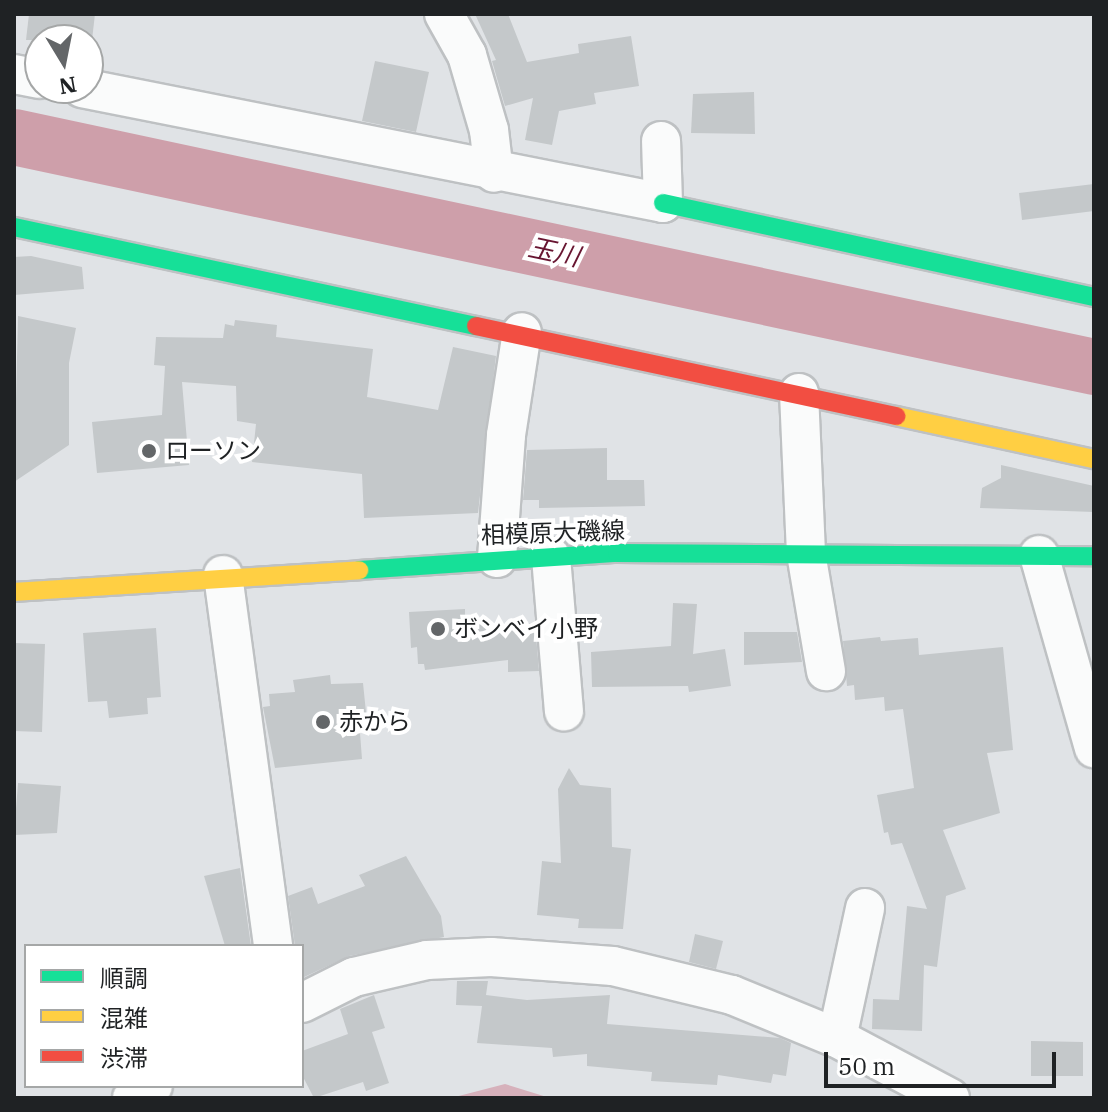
<!DOCTYPE html>
<html>
<head>
<meta charset="utf-8">
<style>
	body { margin:0 }
	#map { position:relative; width:1108px; height:1112px; overflow:hidden; background:#e0e3e6; font-family:"IBM Plex Serif","Noto Sans JP",serif }
	div>[style] { position:absolute }
	[style*='--x'] { left:calc(var(--x)*1px); top:calc(var(--y)*1px); width:calc(var(--w)*1px); rotate:calc(var(--a)*1deg) }
	.forest>* { inset:0; background:#d6b1bb }
	.river>* { height:56px; margin:-28px; padding:0 28px; transform-origin:28px; border-radius:28px; background:#ce9faa }
	.building>* { inset:0; background:#c4c8ca }
	.roads { filter:drop-shadow(2px 0 #bec1c3) drop-shadow(-2px 0 #bec1c3) drop-shadow(0 2px #bec1c3) drop-shadow(0 -2px #bec1c3) }
	.street>* { height:38px; margin:-19px; padding:0 19px; transform-origin:19px; border-radius:19px; background:#fafbfb }
	.fast>* { height:18px; margin:-9px; padding:0 9px; transform-origin:9px; border-radius:9px; background:#16e098 }
	.slow>* { height:18px; margin:-9px; padding:0 9px; transform-origin:9px; border-radius:9px; background:#ffcf43 }
	.jam>* { height:18px; margin:-9px; padding:0 9px; transform-origin:9px; border-radius:9px; background:#f24e42 }
	.dots>* { width:22px; height:22px; translate:-50% -50%; box-sizing:border-box; border:4px solid #fff; border-radius:50% }
	span { translate:-50% -50%; white-space:nowrap; text-align:center; line-height:1.15; -webkit-text-stroke:8px #fff; paint-order:stroke }
	.poi-label { font-size:24px; color:#1f2224 }
	.left { translate:0 -50%; text-align:left }
	.street-label { font-size:24px; color:#1f2224 }
	.water-label { font-size:26px; color:#681531; font-style:italic }
	.frame { position:absolute; inset:0; border:16px solid #1f2224; pointer-events:none }
	.legend { position:absolute; left:24px; top:944px; width:280px; height:144px; box-sizing:border-box; background:#fff; border:2px solid #a5a7a7; margin:0; padding:10px 14px; list-style:none; font-size:24px; color:#1f2224 }
	.legend li { display:flex; align-items:center; gap:16px; height:40px }
	.legend b { width:40px; border:2px solid #a5a7a7 }
	.north { position:absolute; left:24px; top:24px; width:80px; height:80px; box-sizing:border-box; background:#fff; border:2px solid #a5a7a7; border-radius:50%; rotate:170deg; font-size:22px; font-weight:700; line-height:32px; text-align:center; color:#1f2224 }
	.north::after { content:''; display:block; margin:auto; width:28px; height:36px; background:#636668; clip-path:polygon(50% 0,100% 100%,50% 72%,0 100%) }
	.scale { position:absolute; left:824px; top:1052px; width:232px; height:36px; box-sizing:border-box; border:4px solid #1f2224; border-top:0; padding-left:10px; font-size:24px; line-height:28px; white-space:nowrap; color:#1f2224; -webkit-text-stroke:6px #fff; paint-order:stroke }
</style>
</head>
<body>
<div id="map">
	<div class="forest">
		<i style="clip-path:polygon(505px 1084px,550px 1098px,451px 1098px)"></i>
	</div>
	<div class="river">
		<i style="--x:14;--y:137;--w:1104;--a:12.02"></i>
	</div>
	<div class="building">
		<i style="clip-path:polygon(29px 14px,95px 14px,92px 40px,26px 40px)"></i>
		<i style="clip-path:polygon(475px 14px,508px 14px,527px 62px,579px 53px,578px 44px,631px 36px,639px 86px,594px 93px,596px 104px,559px 111px,552px 145px,525px 140px,533px 98px,505px 106px,492px 61px,496px 60px)"></i>
		<i style="clip-path:polygon(375px 61px,429px 72px,416px 132px,362px 121px)"></i>
		<i style="clip-path:polygon(754px 92px,755px 134px,691px 133px,693px 94px)"></i>
		<i style="clip-path:polygon(1094px 184px,1094px 211px,1022px 220px,1019px 193px)"></i>
		<i style="clip-path:polygon(31px 256px,82px 267px,84px 289px,14px 295px,14px 257px)"></i>
		<i style="clip-path:polygon(18px 316px,76px 328px,69px 363px,69px 445px,14px 482px)"></i>
		<i style="clip-path:polygon(235px 320px,277px 325px,276px 337px,373px 349px,367px 397px,438px 410px,453px 347px,496px 356px,478px 513px,364px 518px,362px 474px,252px 462px,256px 424px,237px 421px,236px 386px,182px 382px,189px 465px,97px 473px,92px 422px,162px 415px,165px 366px,154px 365px,156px 337px,223px 338px,225px 324px,234px 326px)"></i>
		<i style="clip-path:polygon(607px 448px,607px 480px,644px 480px,645px 506px,539px 508px,539px 500px,523px 500px,527px 450px)"></i>
		<i style="clip-path:polygon(1001px 465px,1094px 486px,1094px 512px,980px 508px,982px 488px,1001px 478px)"></i>
		<i style="clip-path:polygon(673px 603px,697px 604px,693px 654px,725px 649px,731px 686px,689px 692px,688px 686px,592px 687px,591px 652px,671px 646px)"></i>
		<i style="clip-path:polygon(465px 609px,465px 625px,535px 623px,539px 671px,508px 672px,508px 660px,425px 670px,424px 664px,418px 664px,417px 647px,411px 648px,409px 612px)"></i>
		<i style="clip-path:polygon(156px 628px,161px 697px,147px 698px,148px 714px,109px 718px,107px 701px,88px 702px,83px 633px)"></i>
		<i style="clip-path:polygon(744px 632px,797px 632px,802px 662px,744px 665px)"></i>
		<i style="clip-path:polygon(880px 637px,881px 641px,918px 638px,919px 655px,1003px 647px,1013px 750px,987px 753px,1000px 813px,943px 830px,966px 889px,946px 896px,937px 967px,924px 965px,922px 1031px,872px 1029px,873px 999px,899px 1000px,907px 906px,927px 909px,902px 843px,891px 845px,888px 832px,884px 833px,877px 795px,914px 788px,903px 709px,885px 711px,884px 697px,855px 700px,854px 685px,847px 686px,843px 641px)"></i>
		<i style="clip-path:polygon(14px 643px,45px 644px,42px 732px,14px 731px)"></i>
		<i style="clip-path:polygon(330px 675px,331px 684px,363px 683px,368px 732px,360px 733px,362px 759px,275px 768px,263px 707px,270px 706px,269px 694px,295px 692px,293px 680px)"></i>
		<i style="clip-path:polygon(569px 768px,580px 785px,611px 788px,612px 847px,631px 849px,623px 929px,578px 928px,579px 919px,537px 915px,542px 861px,561px 863px,558px 789px)"></i>
		<i style="clip-path:polygon(18px 783px,61px 786px,57px 833px,14px 835px)"></i>
		<i style="clip-path:polygon(406px 856px,441px 916px,444px 937px,349px 956px,302px 978px,302px 946px,295px 946px,288px 896px,312px 887px,318px 904px,365px 886px,359px 875px)"></i>
		<i style="clip-path:polygon(240px 868px,251px 946px,225px 946px,204px 876px)"></i>
		<i style="clip-path:polygon(695px 934px,723px 941px,716px 969px,689px 962px)"></i>
		<i style="clip-path:polygon(457px 981px,488px 981px,486px 995px,527px 1000px,610px 995px,607px 1024px,780px 1038px,791px 1043px,786px 1076px,773px 1074px,771px 1083px,718px 1075px,717px 1085px,651px 1081px,652px 1072px,587px 1066px,587px 1054px,553px 1057px,552px 1048px,477px 1043px,482px 1006px,456px 1005px)"></i>
		<i style="clip-path:polygon(374px 995px,385px 1028px,372px 1032px,389px 1083px,366px 1091px,363px 1082px,314px 1098px,302px 1075px,302px 1051px,348px 1034px,340px 1009px)"></i>
		<i style="clip-path:polygon(1031px 1041px,1083px 1042px,1083px 1076px,1031px 1076px)"></i>
	</div>
	<div class="roads">
		<div class="street">
			<i style="--x:444;--y:14;--w:47;--a:60.7"></i>
			<i style="--x:467;--y:55;--w:78;--a:73.7"></i>
			<i style="--x:489;--y:130;--w:43;--a:83.4"></i>
			<i style="--x:14;--y:74;--w:26;--a:11"></i>
			<i style="--x:82;--y:88;--w:592;--a:11.2"></i>
			<i style="--x:663;--y:203;--w:62;--a:-91.8"></i>
			<i style="--x:799;--y:393;--w:160;--a:87.5"></i>
			<i style="--x:806;--y:553;--w:120;--a:80.4"></i>
			<i style="--x:1039;--y:555;--w:201;--a:74.1"></i>
			<i style="--x:551;--y:557;--w:155;--a:85.2"></i>
			<i style="--x:497;--y:558;--w:123;--a:-85.8"></i>
			<i style="--x:506;--y:435;--w:104;--a:-81.2"></i>
			<i style="--x:223;--y:575;--w:374;--a:82.3"></i>
			<i style="--x:302;--y:1003;--w:58;--a:-26.6"></i>
			<i style="--x:354;--y:977;--w:75;--a:-13.1"></i>
			<i style="--x:427;--y:960;--w:64;--a:-2.7"></i>
			<i style="--x:491;--y:957;--w:122;--a:4.2"></i>
			<i style="--x:613;--y:966;--w:122;--a:13.7"></i>
			<i style="--x:732;--y:995;--w:113;--a:22.3"></i>
			<i style="--x:837;--y:1038;--w:128;--a:28"></i>
			<i style="--x:837;--y:1038;--w:133;--a:-77.8"></i>
			<i style="--x:132;--y:1098;--w:24;--a:-30"></i>
		</div>
		<div class="fast">
			<i style="--x:663;--y:203;--w:441;--a:12.3"></i>
			<i style="--x:14;--y:227;--w:472;--a:12.1"></i>
			<i style="--x:359;--y:570;--w:259;--a:-3.8"></i>
			<i style="--x:617;--y:553;--w:477;--a:0.4"></i>
		</div>
		<div class="slow">
			<i style="--x:896;--y:416;--w:203;--a:12.3"></i>
			<i style="--x:14;--y:592;--w:346;--a:-3.6"></i>
		</div>
		<div class="jam">
			<i style="--x:476;--y:326;--w:430;--a:12.1"></i>
		</div>
	</div>
	<div class="dots">
		<i style="left:149px;top:451px;background:#636668"></i>
		<i style="left:438px;top:629px;background:#636668"></i>
		<i style="left:323px;top:722px;background:#636668"></i>
	</div>
	<div class="poi-label">
		<span class="left" style="left:165px;top:451px">ローソン</span>
		<span class="left" style="left:454px;top:629px">ボンベイ小野</span>
		<span class="left" style="left:339px;top:722px">赤から</span>
	</div>
	<div class="street-label">
		<span style="left:553px;top:533px;rotate:-2deg">相模原大磯線</span>
	</div>
	<div class="water-label">
		<span style="left:554px;top:252px;rotate:12deg">玉川</span>
	</div>
	<div class="frame"></div>
	<ul class="legend">
	<li><b style="height:10px;background:#16e098"></b>順調</li>
	<li><b style="height:10px;background:#ffcf43"></b>混雑</li>
	<li><b style="height:10px;background:#f24e42"></b>渋滞</li>
	</ul>
	<div class="north">N</div>
	<div class="scale">50 m</div>
</div>
</body>
</html>
